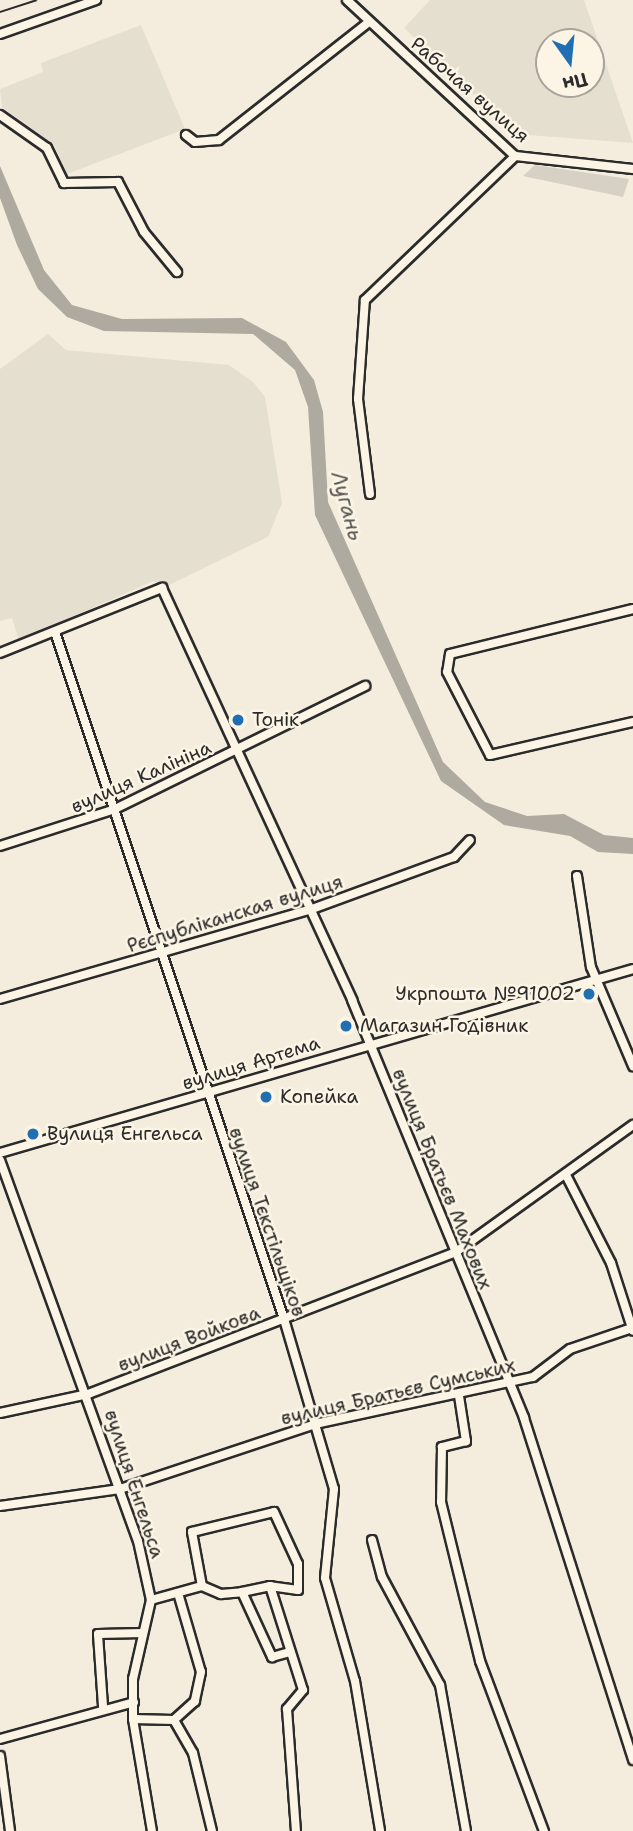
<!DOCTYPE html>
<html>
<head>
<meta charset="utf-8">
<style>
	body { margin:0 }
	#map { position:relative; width:633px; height:1831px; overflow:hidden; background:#f4edde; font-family:"Shantell Sans",sans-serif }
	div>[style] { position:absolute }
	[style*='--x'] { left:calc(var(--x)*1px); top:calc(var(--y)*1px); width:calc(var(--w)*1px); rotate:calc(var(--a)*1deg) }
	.built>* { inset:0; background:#e5dfd0 }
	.green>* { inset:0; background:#d6d1c4 }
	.water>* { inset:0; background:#afaaa0 }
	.roads { filter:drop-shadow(2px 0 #2b2b2b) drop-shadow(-2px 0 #2b2b2b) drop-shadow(0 2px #2b2b2b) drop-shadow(0 -2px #2b2b2b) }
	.minor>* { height:8px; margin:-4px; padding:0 4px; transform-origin:4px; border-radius:4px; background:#fcf5e5 }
	.rail>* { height:2px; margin:-1px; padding:0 1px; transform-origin:1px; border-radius:1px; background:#2b2b2b }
	.dots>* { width:19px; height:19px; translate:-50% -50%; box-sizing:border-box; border:4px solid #fcf5e5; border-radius:50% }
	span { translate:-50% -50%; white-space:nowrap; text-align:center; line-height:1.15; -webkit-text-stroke:5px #fcf5e5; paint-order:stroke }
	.street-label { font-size:19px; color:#2b2b2b }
	.poi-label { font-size:19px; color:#2b2b2b }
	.left { translate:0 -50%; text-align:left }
	.right { translate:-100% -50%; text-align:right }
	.water-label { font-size:21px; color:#595754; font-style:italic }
	.north { position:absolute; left:535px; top:28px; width:70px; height:70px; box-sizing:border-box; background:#fcf5e5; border:2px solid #a8a49b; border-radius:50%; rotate:165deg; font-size:19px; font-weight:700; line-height:28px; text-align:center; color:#2b2b2b }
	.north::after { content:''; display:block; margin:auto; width:24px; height:32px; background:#1f6fb2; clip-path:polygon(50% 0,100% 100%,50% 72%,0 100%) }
</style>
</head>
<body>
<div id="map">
	<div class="built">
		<i style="clip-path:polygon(evenodd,430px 0,584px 0,633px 143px,515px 134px,404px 28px,430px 0,549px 42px,591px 42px,591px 84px,549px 84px,549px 42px)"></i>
		<i style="clip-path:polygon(141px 25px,185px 129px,67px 174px,54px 145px,2px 107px,0 89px,43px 72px,41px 63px)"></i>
		<i style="clip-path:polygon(48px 334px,66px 350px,229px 365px,253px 382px,265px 397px,282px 503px,268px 537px,167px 586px,153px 581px,19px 641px,12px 618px,0 621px,0 369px)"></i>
	</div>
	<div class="green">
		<i style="clip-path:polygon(535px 165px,629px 179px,623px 197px,523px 176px)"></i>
	</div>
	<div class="water">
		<i style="clip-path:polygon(0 166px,44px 270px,72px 305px,122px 319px,242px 318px,286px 342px,314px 380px,323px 412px,328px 502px,443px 762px,485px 802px,527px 816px,564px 814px,604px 835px,633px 838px,633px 854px,598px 852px,570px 836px,504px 825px,441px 781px,315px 515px,308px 407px,295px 370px,253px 334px,104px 331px,67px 317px,38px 289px,17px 245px,0 198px)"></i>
	</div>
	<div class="roads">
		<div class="minor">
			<i style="--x:347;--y:0;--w:229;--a:42.9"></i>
			<i style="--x:515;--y:156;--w:119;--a:6.3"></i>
			<i style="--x:0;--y:34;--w:102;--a:-19.5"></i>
			<i style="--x:0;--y:115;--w:57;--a:35.1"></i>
			<i style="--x:47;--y:148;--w:39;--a:64"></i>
			<i style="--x:64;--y:183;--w:54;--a:-1.1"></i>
			<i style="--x:118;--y:182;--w:56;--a:62.5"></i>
			<i style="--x:144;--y:232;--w:52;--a:50.5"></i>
			<i style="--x:186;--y:135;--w:11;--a:38"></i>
			<i style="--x:195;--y:142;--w:24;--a:-5"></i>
			<i style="--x:219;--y:140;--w:191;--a:-38.2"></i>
			<i style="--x:370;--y:494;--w:96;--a:-97.2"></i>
			<i style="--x:358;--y:399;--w:99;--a:-86"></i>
			<i style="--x:365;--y:300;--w:208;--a:-43.8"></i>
			<i style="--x:633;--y:609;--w:188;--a:166.2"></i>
			<i style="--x:450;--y:654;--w:18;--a:99"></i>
			<i style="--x:447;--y:672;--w:93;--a:62.6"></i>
			<i style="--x:490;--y:755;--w:147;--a:-13"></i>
			<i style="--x:56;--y:635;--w:721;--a:71.57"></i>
			<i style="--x:284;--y:1319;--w:177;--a:73.6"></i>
			<i style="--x:334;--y:1489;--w:89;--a:95.8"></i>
			<i style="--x:325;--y:1578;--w:107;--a:73.8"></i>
			<i style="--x:355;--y:1681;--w:152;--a:80.5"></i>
			<i style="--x:0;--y:653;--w:175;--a:-21.9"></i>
			<i style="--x:162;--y:588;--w:454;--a:65.2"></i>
			<i style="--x:352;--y:1000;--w:452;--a:67.6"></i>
			<i style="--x:524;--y:1418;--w:359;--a:72.3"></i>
			<i style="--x:0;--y:846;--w:121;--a:-17.8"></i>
			<i style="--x:115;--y:809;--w:279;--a:-26.2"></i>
			<i style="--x:577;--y:876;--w:92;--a:81.3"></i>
			<i style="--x:591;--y:967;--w:108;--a:67"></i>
			<i style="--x:0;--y:999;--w:325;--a:-16.1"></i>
			<i style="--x:312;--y:909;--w:151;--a:-20.1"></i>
			<i style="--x:454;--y:857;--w:23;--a:-47"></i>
			<i style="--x:0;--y:1153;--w:659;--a:-16.21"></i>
			<i style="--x:0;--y:1160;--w:405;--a:70.1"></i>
			<i style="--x:138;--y:1541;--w:60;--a:77.6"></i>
			<i style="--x:151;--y:1600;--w:81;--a:102.8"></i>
			<i style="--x:133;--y:1679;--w:40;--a:90"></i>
			<i style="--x:133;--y:1719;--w:114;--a:80.4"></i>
			<i style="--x:566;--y:1175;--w:99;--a:62.9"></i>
			<i style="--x:611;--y:1263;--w:71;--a:72.1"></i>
			<i style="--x:459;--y:1396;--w:46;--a:81.2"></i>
			<i style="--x:466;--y:1441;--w:25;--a:166"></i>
			<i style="--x:442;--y:1447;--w:55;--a:91"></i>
			<i style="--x:441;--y:1502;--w:164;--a:76.2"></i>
			<i style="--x:480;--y:1661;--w:182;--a:69.4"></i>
			<i style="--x:0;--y:1413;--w:90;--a:-12.2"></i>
			<i style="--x:88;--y:1394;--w:394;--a:-21.1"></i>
			<i style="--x:456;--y:1252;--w:218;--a:-35.7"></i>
			<i style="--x:0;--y:1506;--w:121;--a:-8.1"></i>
			<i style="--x:120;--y:1489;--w:206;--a:-18.4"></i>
			<i style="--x:315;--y:1424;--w:223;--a:-12.2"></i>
			<i style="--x:533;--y:1377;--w:46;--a:-37.1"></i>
			<i style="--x:570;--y:1349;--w:65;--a:-18.7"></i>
			<i style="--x:372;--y:1540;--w:38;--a:75"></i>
			<i style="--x:382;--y:1577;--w:123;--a:61.8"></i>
			<i style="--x:440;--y:1685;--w:148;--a:79.9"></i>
			<i style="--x:202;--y:1586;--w:55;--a:-100.5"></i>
			<i style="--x:192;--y:1532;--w:84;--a:-13.7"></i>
			<i style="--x:274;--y:1512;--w:57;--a:65.2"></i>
			<i style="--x:298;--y:1564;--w:26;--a:90"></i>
			<i style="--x:298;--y:1590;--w:28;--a:-172"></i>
			<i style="--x:270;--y:1586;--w:109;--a:72.4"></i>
			<i style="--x:303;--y:1690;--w:25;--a:130"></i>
			<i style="--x:287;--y:1709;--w:122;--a:85.8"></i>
			<i style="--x:242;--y:1592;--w:29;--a:-12"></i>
			<i style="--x:178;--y:1593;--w:82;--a:73.8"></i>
			<i style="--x:201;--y:1672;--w:30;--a:102"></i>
			<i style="--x:195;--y:1701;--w:28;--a:138"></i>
			<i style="--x:174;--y:1720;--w:38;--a:60"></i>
			<i style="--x:193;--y:1753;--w:80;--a:76.3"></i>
			<i style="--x:151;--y:1600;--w:53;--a:-15.4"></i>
			<i style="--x:202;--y:1586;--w:21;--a:23"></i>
			<i style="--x:221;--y:1594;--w:21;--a:-5"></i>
			<i style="--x:242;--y:1592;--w:72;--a:65.2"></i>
			<i style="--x:272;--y:1657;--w:18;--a:-16"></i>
			<i style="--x:103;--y:1706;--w:72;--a:-94"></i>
			<i style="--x:98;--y:1634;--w:45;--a:-1.3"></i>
			<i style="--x:133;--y:1719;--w:41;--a:1.4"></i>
			<i style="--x:0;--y:1739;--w:139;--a:-15.4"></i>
			<i style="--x:0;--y:1756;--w:76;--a:82.4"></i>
		</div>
	</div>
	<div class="rail">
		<i style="--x:0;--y:12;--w:38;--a:-18"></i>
	</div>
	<div class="dots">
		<i style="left:238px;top:720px;background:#1f6fb2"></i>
		<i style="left:589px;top:994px;background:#1f6fb2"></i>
		<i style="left:346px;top:1026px;background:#1f6fb2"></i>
		<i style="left:266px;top:1097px;background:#1f6fb2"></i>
		<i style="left:33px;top:1134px;background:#1f6fb2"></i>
	</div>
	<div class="street-label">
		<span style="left:470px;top:90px;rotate:41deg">Рабочая вулиця</span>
		<span style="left:141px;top:777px;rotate:-24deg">вулиця Калініна</span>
		<span style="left:235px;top:914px;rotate:-17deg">Рєспубліканская вулиця</span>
		<span style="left:251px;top:1063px;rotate:-17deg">вулиця Артема</span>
		<span style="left:442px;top:1179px;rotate:68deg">вулиця Братьєв Махових</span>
		<span style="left:267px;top:1222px;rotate:71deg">вулиця Тєкстільщіков</span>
		<span style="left:189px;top:1339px;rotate:-21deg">вулиця Войкова</span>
		<span style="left:398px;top:1392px;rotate:-13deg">вулиця Братьєв Сумських</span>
		<span style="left:134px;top:1484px;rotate:72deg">вулиця Енгельса</span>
	</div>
	<div class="poi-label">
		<span class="left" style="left:252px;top:720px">Тонік</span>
		<span class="right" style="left:575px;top:994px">Укрпошта №91002</span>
		<span class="left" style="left:360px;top:1026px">Магазин Годівник</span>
		<span class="left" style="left:280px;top:1097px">Копейка</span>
		<span class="left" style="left:47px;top:1134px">Вулиця Енгельса</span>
	</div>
	<div class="water-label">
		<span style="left:347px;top:506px;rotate:75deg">Лугань</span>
	</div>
	<div class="north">Пн</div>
</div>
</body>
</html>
